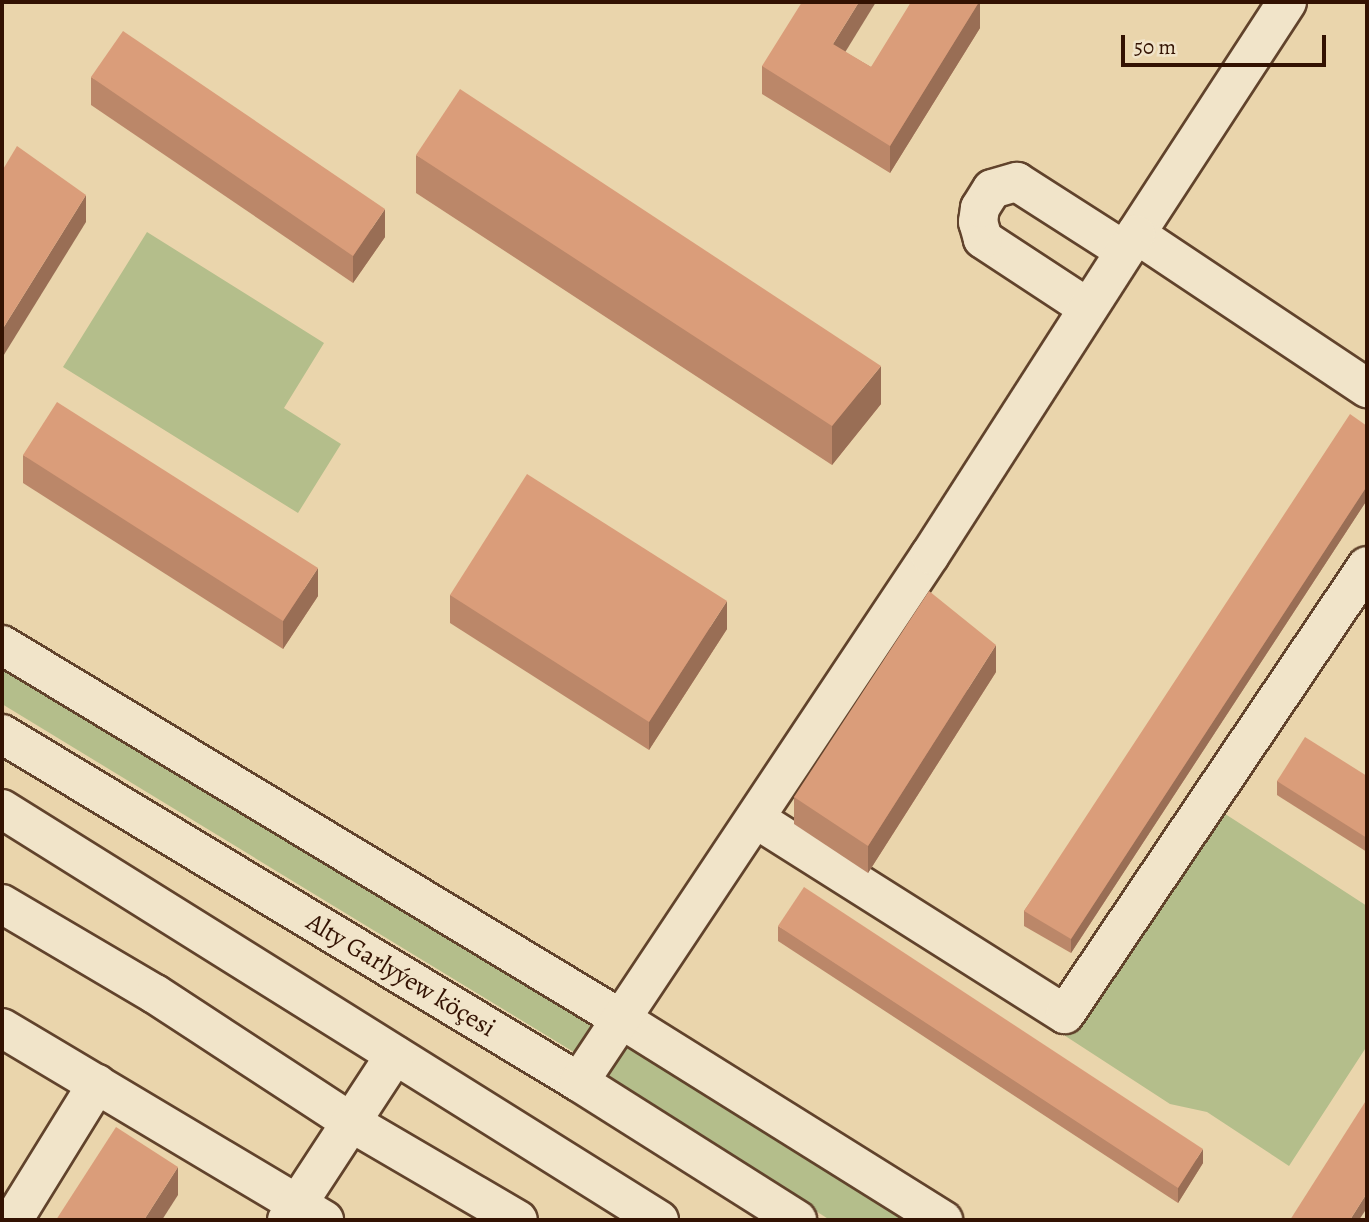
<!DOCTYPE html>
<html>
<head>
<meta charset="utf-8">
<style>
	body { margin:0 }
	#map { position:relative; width:1369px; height:1222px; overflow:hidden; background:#ead5ac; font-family:Alegreya,serif }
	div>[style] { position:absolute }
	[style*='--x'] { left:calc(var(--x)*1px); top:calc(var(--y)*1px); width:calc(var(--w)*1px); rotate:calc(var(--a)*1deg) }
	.green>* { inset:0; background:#b4be8b }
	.roads { filter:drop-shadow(2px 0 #61432c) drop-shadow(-2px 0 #61432c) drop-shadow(0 2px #61432c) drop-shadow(0 -2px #61432c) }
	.minor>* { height:38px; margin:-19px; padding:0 19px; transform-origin:19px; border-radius:19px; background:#f1e4c9 }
	.wall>* { inset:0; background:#bb8769 }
	.shaded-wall>* { inset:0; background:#996e55 }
	.building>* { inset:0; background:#da9d7a }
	span { translate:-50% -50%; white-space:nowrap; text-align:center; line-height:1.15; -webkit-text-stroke:6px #f1e4c9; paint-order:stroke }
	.street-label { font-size:26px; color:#331202 }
	.frame { position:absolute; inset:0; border:4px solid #331202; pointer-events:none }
	.scale { position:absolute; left:1121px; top:35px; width:205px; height:32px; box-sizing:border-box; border:4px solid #331202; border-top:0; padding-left:9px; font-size:21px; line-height:24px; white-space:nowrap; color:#331202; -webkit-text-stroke:5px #f1e4c9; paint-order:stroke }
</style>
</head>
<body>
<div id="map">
	<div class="green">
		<i style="clip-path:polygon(147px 232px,324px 343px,284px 408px,341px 444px,298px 513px,63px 367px)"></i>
		<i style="clip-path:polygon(2px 665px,594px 1025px,577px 1054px,2px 704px)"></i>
		<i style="clip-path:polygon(1199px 797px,1367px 906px,1367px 1046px,1289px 1166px,1207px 1112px,1170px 1104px,1050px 1026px)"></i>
		<i style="clip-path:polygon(624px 1038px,913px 1220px,830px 1220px,601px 1075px)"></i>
	</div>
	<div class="roads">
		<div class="minor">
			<i style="--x:1287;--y:2;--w:277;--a:123.1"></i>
			<i style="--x:1136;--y:234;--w:278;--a:33.7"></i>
			<i style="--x:1088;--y:308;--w:126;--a:-146.7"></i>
			<i style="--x:983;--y:239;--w:18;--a:-106"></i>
			<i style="--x:978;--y:222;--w:14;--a:-82"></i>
			<i style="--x:980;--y:208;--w:22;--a:-58"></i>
			<i style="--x:992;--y:189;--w:26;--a:-16"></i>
			<i style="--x:1017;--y:182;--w:128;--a:32.6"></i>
			<i style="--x:2;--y:645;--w:723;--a:31.14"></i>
			<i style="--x:621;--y:1019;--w:380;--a:32"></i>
			<i style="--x:2;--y:734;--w:674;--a:31.1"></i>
			<i style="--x:579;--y:1082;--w:258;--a:32.3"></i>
			<i style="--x:2;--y:809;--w:775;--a:32.03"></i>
			<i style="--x:756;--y:819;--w:365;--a:32.3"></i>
			<i style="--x:1065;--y:1014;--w:540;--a:-56.02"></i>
			<i style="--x:2;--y:904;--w:178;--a:30.5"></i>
			<i style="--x:155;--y:994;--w:235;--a:33.2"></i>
			<i style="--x:352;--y:1123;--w:192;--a:30.3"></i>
			<i style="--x:2;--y:1028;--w:375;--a:30.8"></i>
			<i style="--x:579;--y:1082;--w:633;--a:-56.34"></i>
			<i style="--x:930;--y:555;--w:381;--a:-57.3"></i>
			<i style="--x:13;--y:1220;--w:160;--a:-58.3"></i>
			<i style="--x:287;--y:1220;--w:197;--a:-56.8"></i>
		</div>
	</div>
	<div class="wall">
		<i style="clip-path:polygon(980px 2px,980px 28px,890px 173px,762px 94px,762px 66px,845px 52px,871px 67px)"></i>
		<i style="clip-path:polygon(91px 77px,385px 237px,353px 283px,91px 105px)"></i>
		<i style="clip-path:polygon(416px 155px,881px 404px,832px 465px,416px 193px)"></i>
		<i style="clip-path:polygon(1367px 426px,1367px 500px,1071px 953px,1024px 926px,1024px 911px)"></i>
		<i style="clip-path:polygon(23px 455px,318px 596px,283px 649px,23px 483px)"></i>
		<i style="clip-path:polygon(450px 595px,727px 629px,649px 750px,450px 623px)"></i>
		<i style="clip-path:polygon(996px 672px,868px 873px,794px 824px,794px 797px)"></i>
		<i style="clip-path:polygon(1367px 776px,1367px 852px,1277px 795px,1277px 781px)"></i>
		<i style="clip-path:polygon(778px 926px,1203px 1163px,1178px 1203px,778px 941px)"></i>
	</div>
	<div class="shaded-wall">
		<i style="clip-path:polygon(859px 2px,876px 2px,833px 72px,833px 44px)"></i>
		<i style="clip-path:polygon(979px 2px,980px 2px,980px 28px,890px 173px,890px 146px)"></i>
		<i style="clip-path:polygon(86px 195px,86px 222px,2px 358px,2px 330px)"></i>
		<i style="clip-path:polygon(385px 209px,385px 237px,353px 283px,353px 256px)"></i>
		<i style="clip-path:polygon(881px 366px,881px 404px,832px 465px,832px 426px)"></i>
		<i style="clip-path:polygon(1367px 486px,1367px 500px,1071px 953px,1071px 939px)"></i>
		<i style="clip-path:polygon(318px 568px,318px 596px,283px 649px,283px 621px)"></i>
		<i style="clip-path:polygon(727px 601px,727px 629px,649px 750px,649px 722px)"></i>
		<i style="clip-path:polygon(996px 645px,996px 672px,868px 873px,868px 846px)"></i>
		<i style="clip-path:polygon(1203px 1149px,1203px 1163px,1178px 1203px,1178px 1188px)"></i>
		<i style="clip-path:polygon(178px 1167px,178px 1195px,162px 1220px,144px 1220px)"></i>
		<i style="clip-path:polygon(1367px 1193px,1367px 1208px,1359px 1220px,1350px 1220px)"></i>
	</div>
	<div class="building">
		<i style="clip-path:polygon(802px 2px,859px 2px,833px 44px,871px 67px,911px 2px,979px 2px,890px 146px,762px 66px)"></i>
		<i style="clip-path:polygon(123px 31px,385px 209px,353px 256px,91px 77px)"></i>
		<i style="clip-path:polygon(460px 89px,881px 366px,832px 426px,416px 155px)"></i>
		<i style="clip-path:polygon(17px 146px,86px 195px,2px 330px,2px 171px)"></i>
		<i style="clip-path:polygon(57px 402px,318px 568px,283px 621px,23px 455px)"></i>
		<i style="clip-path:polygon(1350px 414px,1367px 426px,1367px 486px,1071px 939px,1024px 911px)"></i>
		<i style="clip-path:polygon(527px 474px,727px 601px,649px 722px,450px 595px)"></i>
		<i style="clip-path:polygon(929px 591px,996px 645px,868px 846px,794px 797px)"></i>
		<i style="clip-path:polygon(1305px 737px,1367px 776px,1367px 838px,1277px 781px)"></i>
		<i style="clip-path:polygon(804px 887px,1203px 1149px,1178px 1188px,778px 926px)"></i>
		<i style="clip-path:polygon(1367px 1099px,1367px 1193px,1350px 1220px,1290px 1220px)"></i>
		<i style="clip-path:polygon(116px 1127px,178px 1167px,144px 1220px,56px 1220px)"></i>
	</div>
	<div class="street-label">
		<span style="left:401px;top:975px;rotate:31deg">Alty Garlyýew köçesi</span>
	</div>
	<div class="frame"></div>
	<div class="scale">50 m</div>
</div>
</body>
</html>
